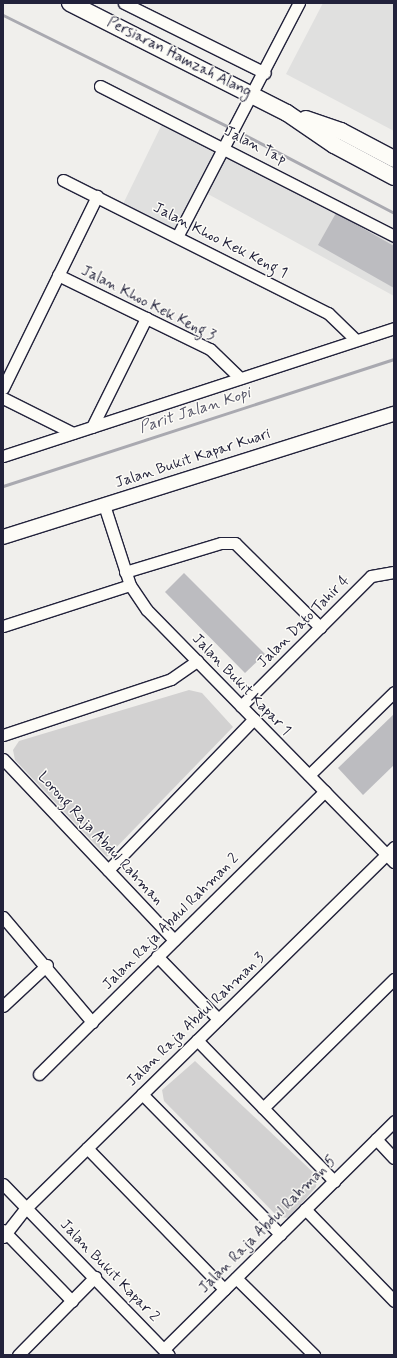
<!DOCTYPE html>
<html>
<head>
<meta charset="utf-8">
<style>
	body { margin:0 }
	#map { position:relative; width:397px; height:1358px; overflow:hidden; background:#f0efec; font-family:Mynerve,sans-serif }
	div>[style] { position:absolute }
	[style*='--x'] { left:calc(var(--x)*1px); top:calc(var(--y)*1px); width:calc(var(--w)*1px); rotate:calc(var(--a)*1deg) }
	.built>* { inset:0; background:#e0e0df }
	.green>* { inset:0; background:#d2d1d1 }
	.stream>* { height:3px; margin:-1.5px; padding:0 1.5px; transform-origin:1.5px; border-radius:1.5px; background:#a9a9b0 }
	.building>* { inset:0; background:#bcbcc0 }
	.roads { filter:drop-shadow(1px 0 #22223b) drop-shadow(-1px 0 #22223b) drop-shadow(0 1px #22223b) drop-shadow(0 -1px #22223b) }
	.minor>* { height:11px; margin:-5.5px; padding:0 5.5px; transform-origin:5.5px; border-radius:5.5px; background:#fdfcf7 }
	.tertiary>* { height:14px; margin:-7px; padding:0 7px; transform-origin:7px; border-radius:7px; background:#fdfcf7 }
	.secondary>* { height:16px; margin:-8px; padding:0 8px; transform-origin:8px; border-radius:8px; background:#fdfcf7 }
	span { translate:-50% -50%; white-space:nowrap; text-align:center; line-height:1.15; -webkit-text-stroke:3px #fdfcf7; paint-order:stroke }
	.street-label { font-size:15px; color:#22223b }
	.water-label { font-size:16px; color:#58586a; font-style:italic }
	.frame { position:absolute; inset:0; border:4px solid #22223b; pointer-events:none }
</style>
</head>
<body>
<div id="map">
	<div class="built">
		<i style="clip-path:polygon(323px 3px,394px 3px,394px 131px,286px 74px)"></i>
		<i style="clip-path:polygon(163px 122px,394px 240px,394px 296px,197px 188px,176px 230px,123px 204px)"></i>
	</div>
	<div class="green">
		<i style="clip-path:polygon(189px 690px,202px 693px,233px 727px,107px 857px,15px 760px,13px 750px,19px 741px)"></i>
		<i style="clip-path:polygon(195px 1061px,317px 1176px,316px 1187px,289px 1218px,278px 1217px,164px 1101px,162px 1090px)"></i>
	</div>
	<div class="stream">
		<i style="--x:3;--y:15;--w:250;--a:26.4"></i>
		<i style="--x:243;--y:134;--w:170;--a:27.6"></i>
		<i style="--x:3;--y:486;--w:411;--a:-18"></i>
	</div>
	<div class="building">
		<i style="clip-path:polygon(336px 213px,394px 246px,394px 288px,318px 245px)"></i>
		<i style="clip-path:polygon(184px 573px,265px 654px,245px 673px,165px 592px)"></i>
		<i style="clip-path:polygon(394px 714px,394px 765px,363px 795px,338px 768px)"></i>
	</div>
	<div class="roads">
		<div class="minor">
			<i style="--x:124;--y:3;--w:157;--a:26.4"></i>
			<i style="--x:100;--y:86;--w:330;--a:27"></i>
			<i style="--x:63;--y:180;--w:297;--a:26.7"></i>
			<i style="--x:328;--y:313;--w:39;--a:44"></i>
			<i style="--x:178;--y:235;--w:262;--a:-62.5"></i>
			<i style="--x:58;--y:275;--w:169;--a:26"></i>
			<i style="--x:210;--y:349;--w:42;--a:44"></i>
			<i style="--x:3;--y:388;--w:214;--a:-63.9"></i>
			<i style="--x:3;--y:398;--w:78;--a:26.6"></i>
			<i style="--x:92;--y:427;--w:122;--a:-63.6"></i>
			<i style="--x:3;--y:456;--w:411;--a:-18.1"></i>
			<i style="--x:104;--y:505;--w:84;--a:72"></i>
			<i style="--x:130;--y:585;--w:30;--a:56"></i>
			<i style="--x:147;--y:610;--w:353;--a:45.6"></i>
			<i style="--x:125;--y:572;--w:100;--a:-16.8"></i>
			<i style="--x:221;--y:543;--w:14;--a:0"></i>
			<i style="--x:235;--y:543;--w:120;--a:44.7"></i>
			<i style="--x:3;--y:626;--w:133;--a:-17.9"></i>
			<i style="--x:241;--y:706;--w:184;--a:-45"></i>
			<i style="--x:371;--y:576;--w:23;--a:-10"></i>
			<i style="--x:3;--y:735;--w:177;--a:-18.4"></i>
			<i style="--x:171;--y:679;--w:32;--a:-35"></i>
			<i style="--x:3;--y:759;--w:249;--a:46.6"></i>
			<i style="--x:309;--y:775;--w:119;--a:-44.3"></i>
			<i style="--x:108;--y:870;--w:210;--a:-46"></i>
			<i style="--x:3;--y:917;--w:138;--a:49.7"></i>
			<i style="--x:157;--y:956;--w:88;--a:45.9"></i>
			<i style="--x:3;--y:1006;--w:60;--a:-43"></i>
			<i style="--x:197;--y:1040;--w:197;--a:45.8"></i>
			<i style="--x:39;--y:1074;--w:402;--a:-44.7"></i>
			<i style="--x:142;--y:1094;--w:197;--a:45.4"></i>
			<i style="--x:263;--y:1108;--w:184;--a:-44.6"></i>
			<i style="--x:376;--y:1139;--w:26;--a:47"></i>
			<i style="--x:87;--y:1148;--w:197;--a:45.8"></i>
			<i style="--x:3;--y:1184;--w:238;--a:45.9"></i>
			<i style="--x:305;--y:1209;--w:128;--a:45.9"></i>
			<i style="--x:3;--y:1230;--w:99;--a:45.8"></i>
			<i style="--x:3;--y:1237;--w:37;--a:-52"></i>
			<i style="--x:26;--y:1208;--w:516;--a:-44.45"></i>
			<i style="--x:236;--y:1278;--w:110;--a:44.6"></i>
			<i style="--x:164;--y:1349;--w:324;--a:-44.7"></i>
			<i style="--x:18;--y:1355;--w:110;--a:-45.4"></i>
		</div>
		<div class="tertiary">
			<i style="--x:3;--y:537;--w:410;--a:-17.5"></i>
		</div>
		<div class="secondary">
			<i style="--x:70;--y:3;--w:243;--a:26.9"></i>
			<i style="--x:287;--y:113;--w:57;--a:34.2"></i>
			<i style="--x:334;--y:145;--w:68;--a:28.1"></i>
			<i style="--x:306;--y:119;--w:37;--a:19"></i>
			<i style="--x:341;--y:131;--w:60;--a:27.8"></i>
		</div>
	</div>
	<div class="street-label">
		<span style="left:179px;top:58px;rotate:27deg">Persiaran Hamzah Alang</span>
		<span style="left:255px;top:146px;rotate:27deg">Jalan Tap</span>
		<span style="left:220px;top:241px;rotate:27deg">Jalan Khoo Kek Keng 1</span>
		<span style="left:148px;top:304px;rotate:27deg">Jalan Khoo Kek Keng 3</span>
		<span style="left:193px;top:459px;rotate:-18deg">Jalan Bukit Kapar Kuari</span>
		<span style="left:304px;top:622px;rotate:-45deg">Jalan Dato Tahir 4</span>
		<span style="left:241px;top:685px;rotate:46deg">Jalan Bukit Kapar 1</span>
		<span style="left:100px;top:839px;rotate:47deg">Lorong Raja Abdul Rahman</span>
		<span style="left:171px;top:922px;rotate:-45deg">Jalan Raja Abdul Rahman 2</span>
		<span style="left:196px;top:1020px;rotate:-44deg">Jalan Raja Abdul Rahman 3</span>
		<span style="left:268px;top:1225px;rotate:-45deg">Jalan Raja Abdul Rahman 5</span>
		<span style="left:109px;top:1271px;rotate:46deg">Jalan Bukit Kapar 2</span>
	</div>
	<div class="water-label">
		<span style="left:195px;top:411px;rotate:-18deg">Parit Jalan Kopi</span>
	</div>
	<div class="frame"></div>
</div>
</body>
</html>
